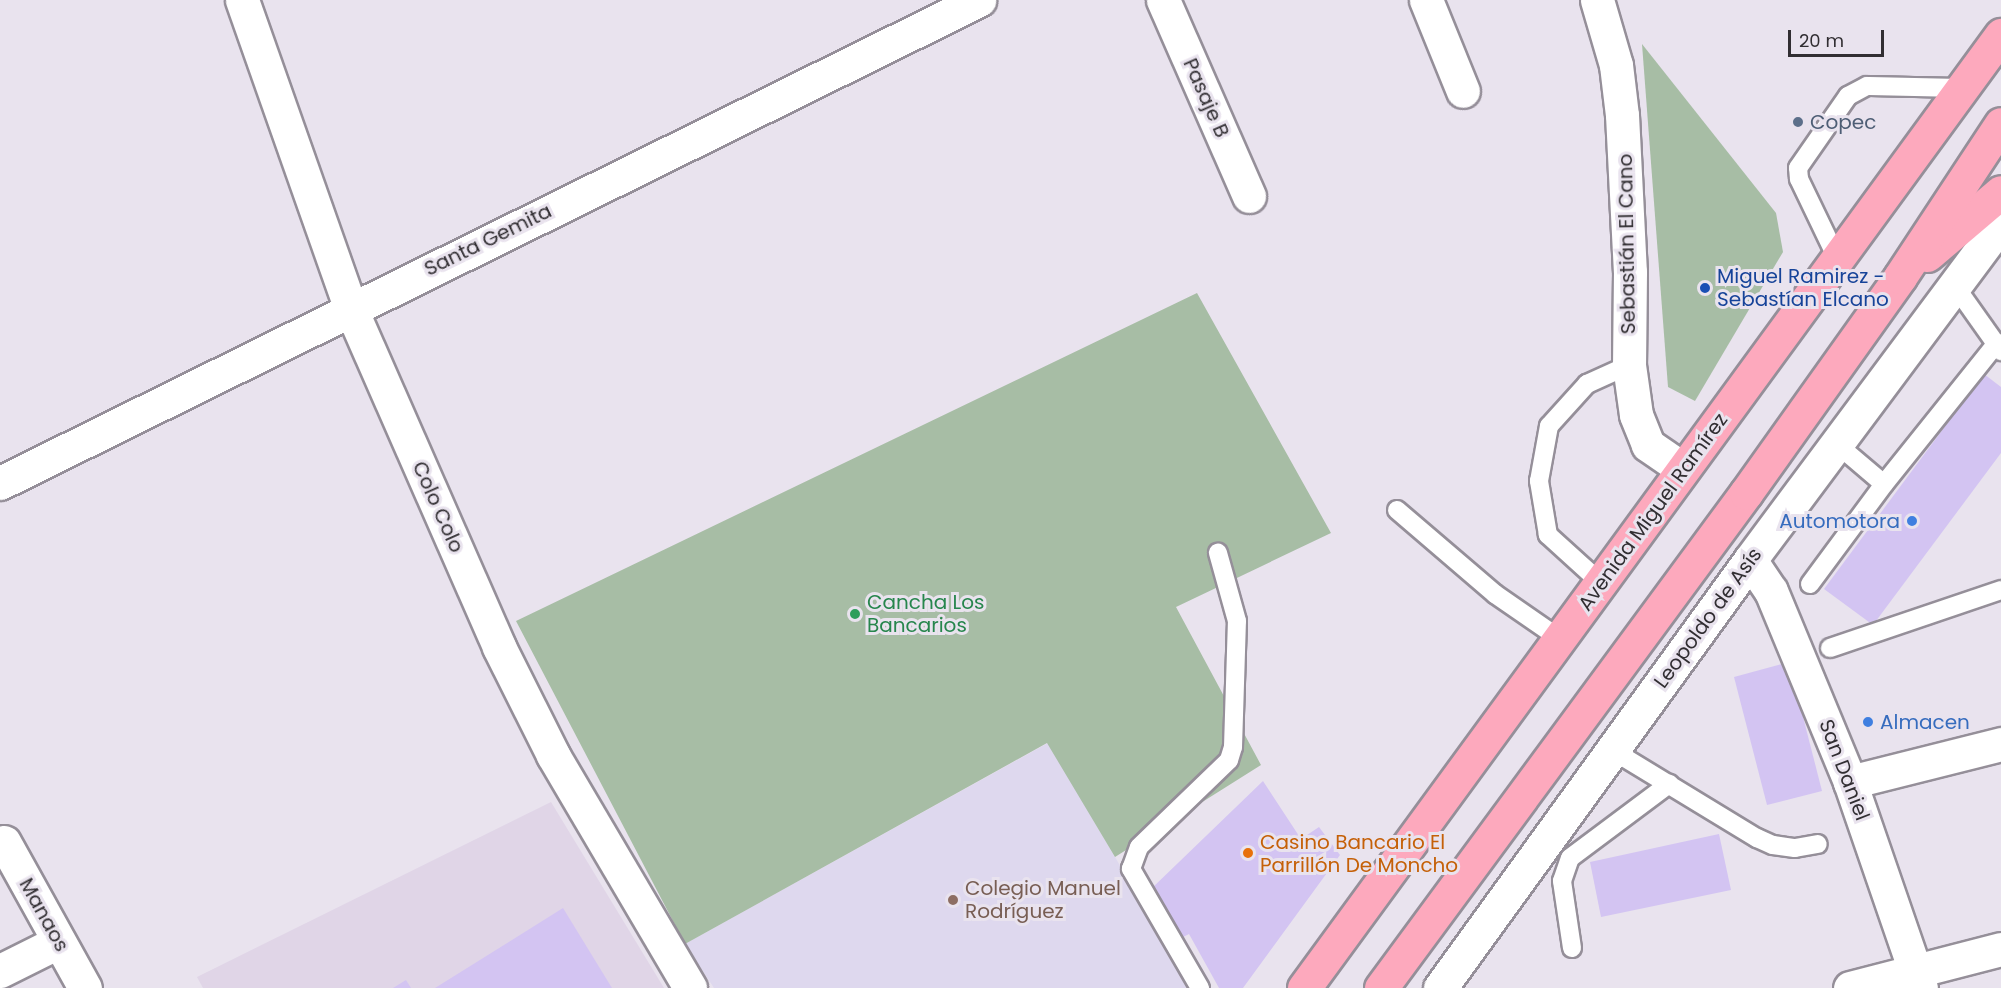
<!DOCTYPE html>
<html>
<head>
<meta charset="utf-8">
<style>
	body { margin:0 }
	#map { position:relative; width:2001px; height:988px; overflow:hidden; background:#e9e3ee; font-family:Poppins,sans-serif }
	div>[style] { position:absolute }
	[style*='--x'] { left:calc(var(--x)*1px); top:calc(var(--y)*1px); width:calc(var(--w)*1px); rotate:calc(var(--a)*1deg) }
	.built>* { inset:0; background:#e0d5e7 }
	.education>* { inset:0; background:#ded8ee }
	.green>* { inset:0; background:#a7bda5 }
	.building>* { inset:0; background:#d3c4f2 }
	.roads { filter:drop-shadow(2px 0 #958f99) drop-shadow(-2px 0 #958f99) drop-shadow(0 2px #958f99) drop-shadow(0 -2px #958f99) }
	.service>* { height:18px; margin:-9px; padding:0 9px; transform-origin:9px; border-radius:9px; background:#fff }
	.minor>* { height:33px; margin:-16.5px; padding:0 16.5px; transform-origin:16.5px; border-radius:16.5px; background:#fff }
	.tertiary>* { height:33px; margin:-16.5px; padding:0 16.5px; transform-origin:16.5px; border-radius:16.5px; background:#fff }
	.primary>* { height:33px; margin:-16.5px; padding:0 16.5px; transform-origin:16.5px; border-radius:16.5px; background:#fda9bd }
	.dots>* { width:16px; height:16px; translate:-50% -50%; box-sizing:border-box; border:3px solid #e9e3ee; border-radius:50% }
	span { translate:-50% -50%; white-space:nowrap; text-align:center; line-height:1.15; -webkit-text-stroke:6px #e9e3ee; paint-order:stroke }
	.street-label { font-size:20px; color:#312e32 }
	.service-label { font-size:20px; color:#4e5e75 }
	.left { translate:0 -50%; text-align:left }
	.transit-label { font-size:20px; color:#164399 }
	.shop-label { font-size:20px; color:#366cbe }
	.right { translate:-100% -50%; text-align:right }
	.leisure-label { font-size:20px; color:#27864d }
	.food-label { font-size:20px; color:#c56008 }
	.education-label { font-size:20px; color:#785e54 }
	.scale { position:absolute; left:1788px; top:30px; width:96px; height:27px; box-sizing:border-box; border:3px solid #312e32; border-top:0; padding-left:8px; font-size:18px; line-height:21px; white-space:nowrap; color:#312e32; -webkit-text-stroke:4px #e9e3ee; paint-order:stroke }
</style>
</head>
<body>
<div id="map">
	<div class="built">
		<i style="clip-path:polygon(551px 802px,664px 988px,203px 988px,197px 977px)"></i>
	</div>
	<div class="education">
		<i style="clip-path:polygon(1048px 743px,1192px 988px,714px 988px,685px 944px)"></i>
	</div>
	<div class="green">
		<i style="clip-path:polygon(1642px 44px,1776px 213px,1783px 252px,1695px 401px,1668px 387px)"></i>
		<i style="clip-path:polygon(1197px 293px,1331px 533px,1176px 607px,1261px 765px,1115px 857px,1047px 743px,685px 944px,516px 621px)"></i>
	</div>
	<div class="building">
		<i style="clip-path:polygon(1984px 374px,2001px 387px,2001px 453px,1873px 625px,1824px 589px)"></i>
		<i style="clip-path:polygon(1789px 662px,1822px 791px,1767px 805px,1734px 677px)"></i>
		<i style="clip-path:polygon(1263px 781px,1301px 839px,1319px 827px,1340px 855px,1243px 988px,1219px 988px,1189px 934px,1177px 940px,1150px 890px)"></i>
		<i style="clip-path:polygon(1719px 834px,1731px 890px,1601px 917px,1590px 862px)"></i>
		<i style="clip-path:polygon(563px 908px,612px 988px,435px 988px)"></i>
		<i style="clip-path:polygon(406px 980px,411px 988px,393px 988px)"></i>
	</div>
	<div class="roads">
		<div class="service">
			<i style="--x:1837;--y:258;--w:88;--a:-115.7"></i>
			<i style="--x:1799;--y:179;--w:11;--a:-95"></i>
			<i style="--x:1798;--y:168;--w:88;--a:-55.2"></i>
			<i style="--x:1848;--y:96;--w:21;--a:-28"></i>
			<i style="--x:1867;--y:86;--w:95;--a:1.2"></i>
			<i style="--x:1955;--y:286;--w:80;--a:54.7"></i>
			<i style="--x:1838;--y:445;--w:60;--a:40.3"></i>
			<i style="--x:1884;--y:484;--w:181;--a:-51.3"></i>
			<i style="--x:1397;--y:510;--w:129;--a:40.6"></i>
			<i style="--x:1495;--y:594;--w:79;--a:34.7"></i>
			<i style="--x:1601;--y:583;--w:72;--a:-137.8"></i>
			<i style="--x:1548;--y:535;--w:55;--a:-99.5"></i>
			<i style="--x:1539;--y:481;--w:56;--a:-79.7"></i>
			<i style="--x:1549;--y:426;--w:57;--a:-47.9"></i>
			<i style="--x:1587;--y:384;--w:46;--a:-24.3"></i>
			<i style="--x:1810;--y:584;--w:124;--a:-53.5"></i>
			<i style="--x:1830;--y:648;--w:181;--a:-18.7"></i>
			<i style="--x:1612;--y:750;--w:170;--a:31.3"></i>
			<i style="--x:1757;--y:838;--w:17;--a:24"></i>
			<i style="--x:1773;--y:845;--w:22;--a:8"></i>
			<i style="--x:1795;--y:848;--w:23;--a:-10"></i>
			<i style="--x:1572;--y:948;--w:68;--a:-98.5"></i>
			<i style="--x:1562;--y:881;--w:24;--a:-71"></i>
			<i style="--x:1570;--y:858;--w:124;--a:-36.8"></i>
			<i style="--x:1200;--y:988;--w:138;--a:-120.1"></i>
			<i style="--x:1131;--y:869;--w:23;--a:-70"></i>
			<i style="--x:1139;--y:847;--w:125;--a:-44"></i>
			<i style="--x:1229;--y:760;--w:14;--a:-73"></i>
			<i style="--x:1233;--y:747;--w:126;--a:-88.2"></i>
			<i style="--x:1237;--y:621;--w:71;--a:-105.6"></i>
		</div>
		<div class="minor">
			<i style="--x:242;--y:0;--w:325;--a:70.6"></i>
			<i style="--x:350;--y:307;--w:371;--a:66.3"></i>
			<i style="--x:499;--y:647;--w:121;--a:63.4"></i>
			<i style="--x:553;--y:755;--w:270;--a:59.5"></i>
			<i style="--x:1163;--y:0;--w:214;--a:66.3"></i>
			<i style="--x:1426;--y:0;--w:98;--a:67.9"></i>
			<i style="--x:1597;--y:0;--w:68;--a:73.7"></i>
			<i style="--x:1616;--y:65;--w:50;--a:83.2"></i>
			<i style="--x:1622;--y:115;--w:157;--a:87.1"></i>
			<i style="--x:1630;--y:272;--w:93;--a:90.6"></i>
			<i style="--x:1629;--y:365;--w:50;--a:82"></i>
			<i style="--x:1636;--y:415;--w:32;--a:68"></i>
			<i style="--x:1648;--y:445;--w:42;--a:34.4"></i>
			<i style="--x:0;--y:483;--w:1092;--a:-26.26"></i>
			<i style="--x:1750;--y:560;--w:37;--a:56"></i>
			<i style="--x:1771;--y:591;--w:207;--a:67.5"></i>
			<i style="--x:1850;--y:782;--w:218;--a:71"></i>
			<i style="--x:1850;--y:782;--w:156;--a:-14.1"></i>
			<i style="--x:4;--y:842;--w:167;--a:61"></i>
			<i style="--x:0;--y:971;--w:65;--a:-26.6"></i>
			<i style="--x:1850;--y:988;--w:156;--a:-14.5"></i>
		</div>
		<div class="tertiary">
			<i style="--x:1440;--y:988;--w:528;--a:-54.08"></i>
			<i style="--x:1750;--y:560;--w:420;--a:-53.3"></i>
		</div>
		<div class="primary">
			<i style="--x:1927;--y:255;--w:97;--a:-40.4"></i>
			<i style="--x:1304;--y:988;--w:1181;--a:-53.82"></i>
			<i style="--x:1381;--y:988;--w:615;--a:-53.6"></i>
			<i style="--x:1746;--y:493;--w:265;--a:-54.5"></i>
			<i style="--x:1900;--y:277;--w:183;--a:-56.6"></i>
		</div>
	</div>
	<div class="dots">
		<i style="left:1798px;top:122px;background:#5c6f8a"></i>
		<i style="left:1705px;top:288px;background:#1a4fb4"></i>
		<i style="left:1912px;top:521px;background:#3f7fe0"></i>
		<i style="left:855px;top:614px;background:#2e9e5b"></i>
		<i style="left:1868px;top:722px;background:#3f7fe0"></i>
		<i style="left:1248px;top:853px;background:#e8710a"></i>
		<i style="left:953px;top:900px;background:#8d6e63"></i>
	</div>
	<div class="street-label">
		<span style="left:1206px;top:98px;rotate:66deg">Pasaje B</span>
		<span style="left:488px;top:240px;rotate:-26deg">Santa Gemita</span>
		<span style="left:1627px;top:244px;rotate:-91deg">Sebastián El Cano</span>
		<span style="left:438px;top:507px;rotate:66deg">Colo Colo</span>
		<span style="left:1653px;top:512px;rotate:-54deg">Avenida Miguel Ramírez</span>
		<span style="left:1708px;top:618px;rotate:-54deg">Leopoldo de Asís</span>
		<span style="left:1844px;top:770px;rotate:69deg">San Daniel</span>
		<span style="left:44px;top:915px;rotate:61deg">Manaos</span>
	</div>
	<div class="service-label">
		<span class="left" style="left:1810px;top:122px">Copec</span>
	</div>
	<div class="transit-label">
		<span class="left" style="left:1717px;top:288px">Miguel Ramirez -<br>Sebastían Elcano</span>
	</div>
	<div class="shop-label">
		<span class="right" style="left:1900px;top:521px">Automotora</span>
		<span class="left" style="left:1880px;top:722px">Almacen</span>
	</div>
	<div class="leisure-label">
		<span class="left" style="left:867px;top:614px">Cancha Los<br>Bancarios</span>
	</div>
	<div class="food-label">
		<span class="left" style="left:1260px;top:854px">Casino Bancario El<br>Parrillón De Moncho</span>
	</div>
	<div class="education-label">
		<span class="left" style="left:965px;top:900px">Colegio Manuel<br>Rodríguez</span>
	</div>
	<div class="scale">20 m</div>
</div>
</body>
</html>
